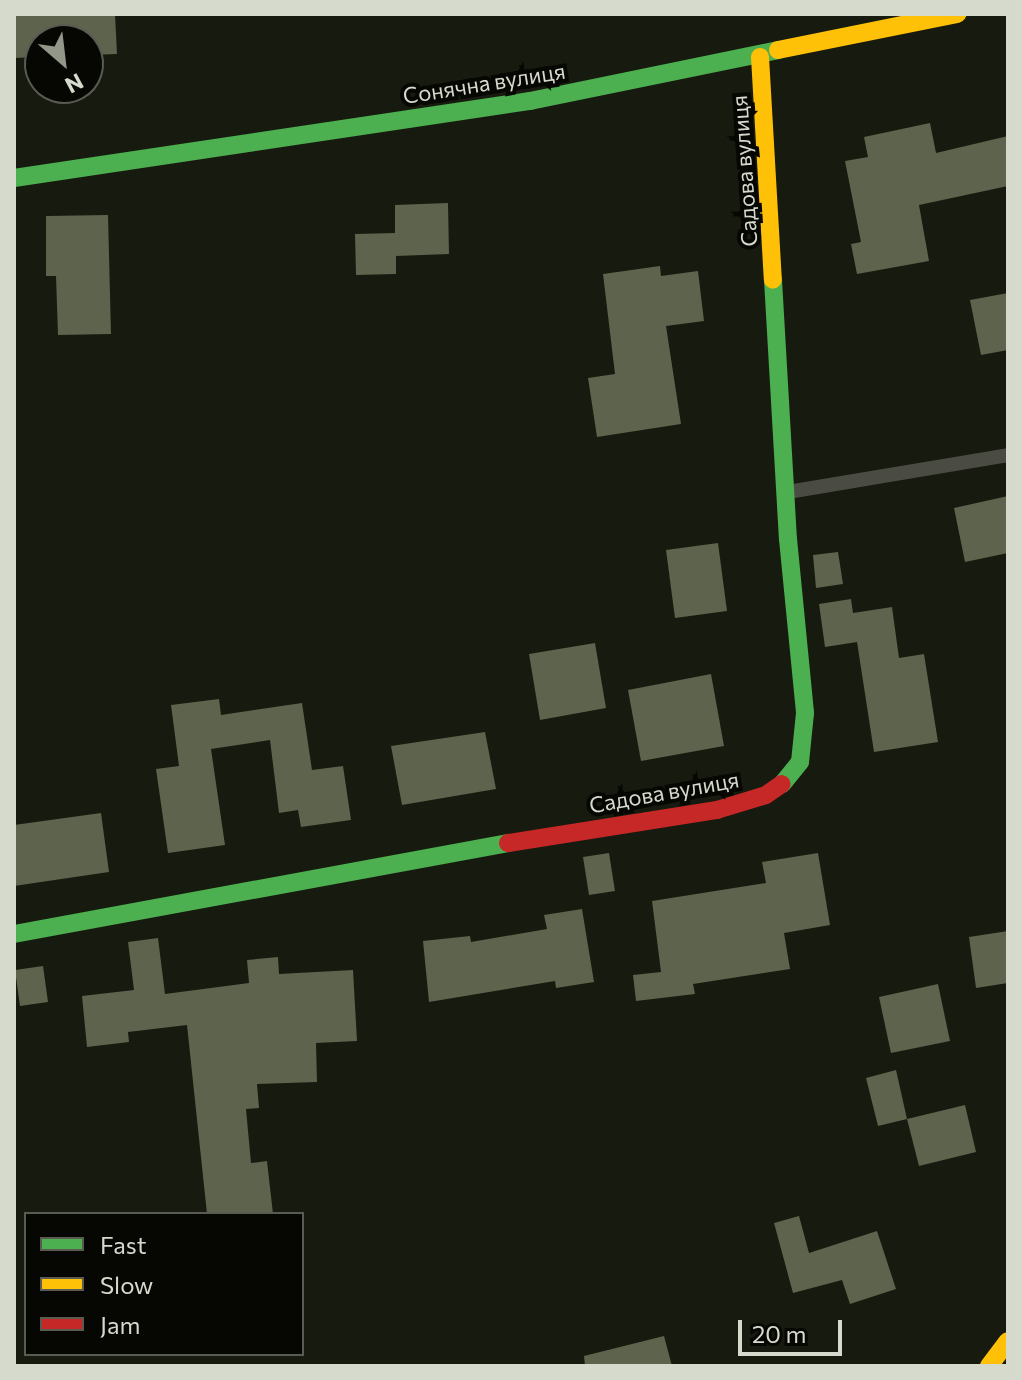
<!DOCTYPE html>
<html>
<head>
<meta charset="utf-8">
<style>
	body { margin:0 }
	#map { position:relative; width:1022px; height:1380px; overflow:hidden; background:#171a0e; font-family:Commissioner,sans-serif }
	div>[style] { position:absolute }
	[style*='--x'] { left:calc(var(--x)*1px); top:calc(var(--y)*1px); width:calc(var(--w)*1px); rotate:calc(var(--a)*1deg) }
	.building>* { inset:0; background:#5d634c }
	.lane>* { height:14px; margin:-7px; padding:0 7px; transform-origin:7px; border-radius:7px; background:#4a4c43 }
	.fast>* { height:18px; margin:-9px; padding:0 9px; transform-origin:9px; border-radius:9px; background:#4caf50 }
	.slow>* { height:18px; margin:-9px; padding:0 9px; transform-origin:9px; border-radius:9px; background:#ffc107 }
	.jam>* { height:18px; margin:-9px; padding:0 9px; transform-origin:9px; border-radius:9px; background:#c62828 }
	span { translate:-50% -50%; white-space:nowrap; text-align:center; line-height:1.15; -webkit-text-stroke:8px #060702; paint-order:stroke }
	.street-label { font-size:22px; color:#d6dacd }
	.frame { position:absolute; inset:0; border:16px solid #d6dacd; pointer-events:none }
	.legend { position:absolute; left:24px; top:1212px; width:280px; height:144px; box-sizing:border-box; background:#060702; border:2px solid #595b53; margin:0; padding:10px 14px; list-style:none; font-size:24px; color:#d6dacd }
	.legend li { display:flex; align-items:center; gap:16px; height:40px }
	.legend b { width:40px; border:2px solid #595b53 }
	.north { position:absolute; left:24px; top:24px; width:80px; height:80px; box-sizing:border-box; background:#060702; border:2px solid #595b53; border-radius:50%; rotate:152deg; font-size:22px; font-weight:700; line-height:32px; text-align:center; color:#d6dacd }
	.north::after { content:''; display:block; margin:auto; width:28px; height:36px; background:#93978a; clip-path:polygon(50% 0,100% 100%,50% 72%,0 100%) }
	.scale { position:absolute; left:738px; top:1320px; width:104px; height:36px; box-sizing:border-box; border:4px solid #d6dacd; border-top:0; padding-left:10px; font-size:24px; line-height:28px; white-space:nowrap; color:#d6dacd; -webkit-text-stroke:6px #060702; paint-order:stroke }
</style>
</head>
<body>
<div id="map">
	<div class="building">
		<i style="clip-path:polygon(14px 14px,115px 14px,117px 54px,88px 55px,88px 40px,40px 40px,40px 57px,14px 58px)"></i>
		<i style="clip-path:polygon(930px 123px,936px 153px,1008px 136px,1008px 186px,919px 205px,929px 261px,857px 274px,851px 244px,861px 242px,845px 161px,868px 157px,864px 137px)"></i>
		<i style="clip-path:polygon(448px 203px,449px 254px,396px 256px,396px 274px,356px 275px,355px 234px,395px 233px,395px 205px)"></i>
		<i style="clip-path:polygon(108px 215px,111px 334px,58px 335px,56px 276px,46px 276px,46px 216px)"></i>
		<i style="clip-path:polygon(660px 266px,661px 276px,698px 271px,704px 321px,666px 326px,681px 424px,597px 437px,588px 378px,615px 374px,603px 274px)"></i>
		<i style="clip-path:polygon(1008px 293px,1008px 350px,981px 355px,970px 300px)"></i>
		<i style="clip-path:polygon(1008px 496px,1008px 553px,965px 562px,954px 508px)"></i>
		<i style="clip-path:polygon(718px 543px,727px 611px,675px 618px,666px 550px)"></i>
		<i style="clip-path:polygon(838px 552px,843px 584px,816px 588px,813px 555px)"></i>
		<i style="clip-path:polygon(851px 599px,853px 613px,892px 607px,899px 658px,924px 654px,938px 742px,874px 752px,857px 642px,825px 647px,819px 604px)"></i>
		<i style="clip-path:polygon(595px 643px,606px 708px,540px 720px,529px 654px)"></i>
		<i style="clip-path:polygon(711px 674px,724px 746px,641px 761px,628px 690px)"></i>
		<i style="clip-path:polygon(219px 699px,221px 715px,302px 703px,312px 770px,343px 766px,351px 820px,301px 827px,298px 810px,279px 813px,270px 740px,211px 749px,225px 845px,168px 853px,156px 769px,179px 766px,171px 705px)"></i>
		<i style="clip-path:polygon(485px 732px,496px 789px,402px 805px,391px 746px)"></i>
		<i style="clip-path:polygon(101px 813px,109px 872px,14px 886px,14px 825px)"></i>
		<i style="clip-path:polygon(609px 853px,615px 891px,589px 895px,583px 857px)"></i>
		<i style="clip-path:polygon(818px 853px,830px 925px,784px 933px,790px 969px,693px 984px,695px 994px,636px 1001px,633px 975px,661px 972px,652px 901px,766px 883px,762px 862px)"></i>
		<i style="clip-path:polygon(582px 909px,594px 982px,556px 988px,555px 981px,429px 1002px,423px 941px,470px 936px,471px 942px,547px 929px,544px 915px)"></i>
		<i style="clip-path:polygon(1008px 931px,1008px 983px,976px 988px,969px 937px)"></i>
		<i style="clip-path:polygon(158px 938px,165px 994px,249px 983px,247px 960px,278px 957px,279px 974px,353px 970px,357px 1041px,316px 1043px,317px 1082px,257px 1084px,259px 1108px,246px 1109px,251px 1163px,267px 1161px,273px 1214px,207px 1214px,187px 1025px,128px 1032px,129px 1042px,87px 1047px,82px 996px,134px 990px,128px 942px)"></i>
		<i style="clip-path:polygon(43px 966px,48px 1002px,20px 1006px,15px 970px)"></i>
		<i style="clip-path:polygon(938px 984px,950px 1041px,891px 1053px,879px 997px)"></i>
		<i style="clip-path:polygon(896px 1070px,907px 1119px,878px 1126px,866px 1078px)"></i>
		<i style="clip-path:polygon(965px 1105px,976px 1152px,919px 1166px,907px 1119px)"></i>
		<i style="clip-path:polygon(799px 1216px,809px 1253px,877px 1231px,896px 1289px,850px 1304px,842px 1280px,793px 1293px,774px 1223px)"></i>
		<i style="clip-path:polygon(664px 1336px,672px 1366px,585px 1366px,584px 1356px)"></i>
	</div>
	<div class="lane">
		<i style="--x:788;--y:492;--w:223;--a:-9.5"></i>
	</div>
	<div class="fast">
		<i style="--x:14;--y:178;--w:522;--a:-8.49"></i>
		<i style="--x:530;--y:101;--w:253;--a:-11.6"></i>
		<i style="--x:773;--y:280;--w:259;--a:86.7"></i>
		<i style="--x:788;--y:539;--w:175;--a:84.4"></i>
		<i style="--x:805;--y:713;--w:49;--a:95.8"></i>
		<i style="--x:800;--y:762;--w:28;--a:129"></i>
		<i style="--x:14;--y:934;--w:502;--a:-10.44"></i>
	</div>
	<div class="slow">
		<i style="--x:778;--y:50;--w:183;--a:-11.4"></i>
		<i style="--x:760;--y:57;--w:223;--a:86.7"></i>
		<i style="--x:989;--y:1366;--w:31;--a:-53"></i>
	</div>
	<div class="jam">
		<i style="--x:508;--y:843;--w:212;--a:-9"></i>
		<i style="--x:717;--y:810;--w:51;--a:-17"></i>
		<i style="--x:766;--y:795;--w:19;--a:-35"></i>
	</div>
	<div class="street-label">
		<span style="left:484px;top:83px;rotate:-9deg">Сонячна вулиця</span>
		<span style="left:744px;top:171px;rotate:-94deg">Садова вулиця</span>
		<span style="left:664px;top:792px;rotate:-10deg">Садова вулиця</span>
	</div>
	<div class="frame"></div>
	<ul class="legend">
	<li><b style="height:10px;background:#4caf50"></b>Fast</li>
	<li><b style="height:10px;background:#ffc107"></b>Slow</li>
	<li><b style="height:10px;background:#c62828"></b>Jam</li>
	</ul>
	<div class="north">N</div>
	<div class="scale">20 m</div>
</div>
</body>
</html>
